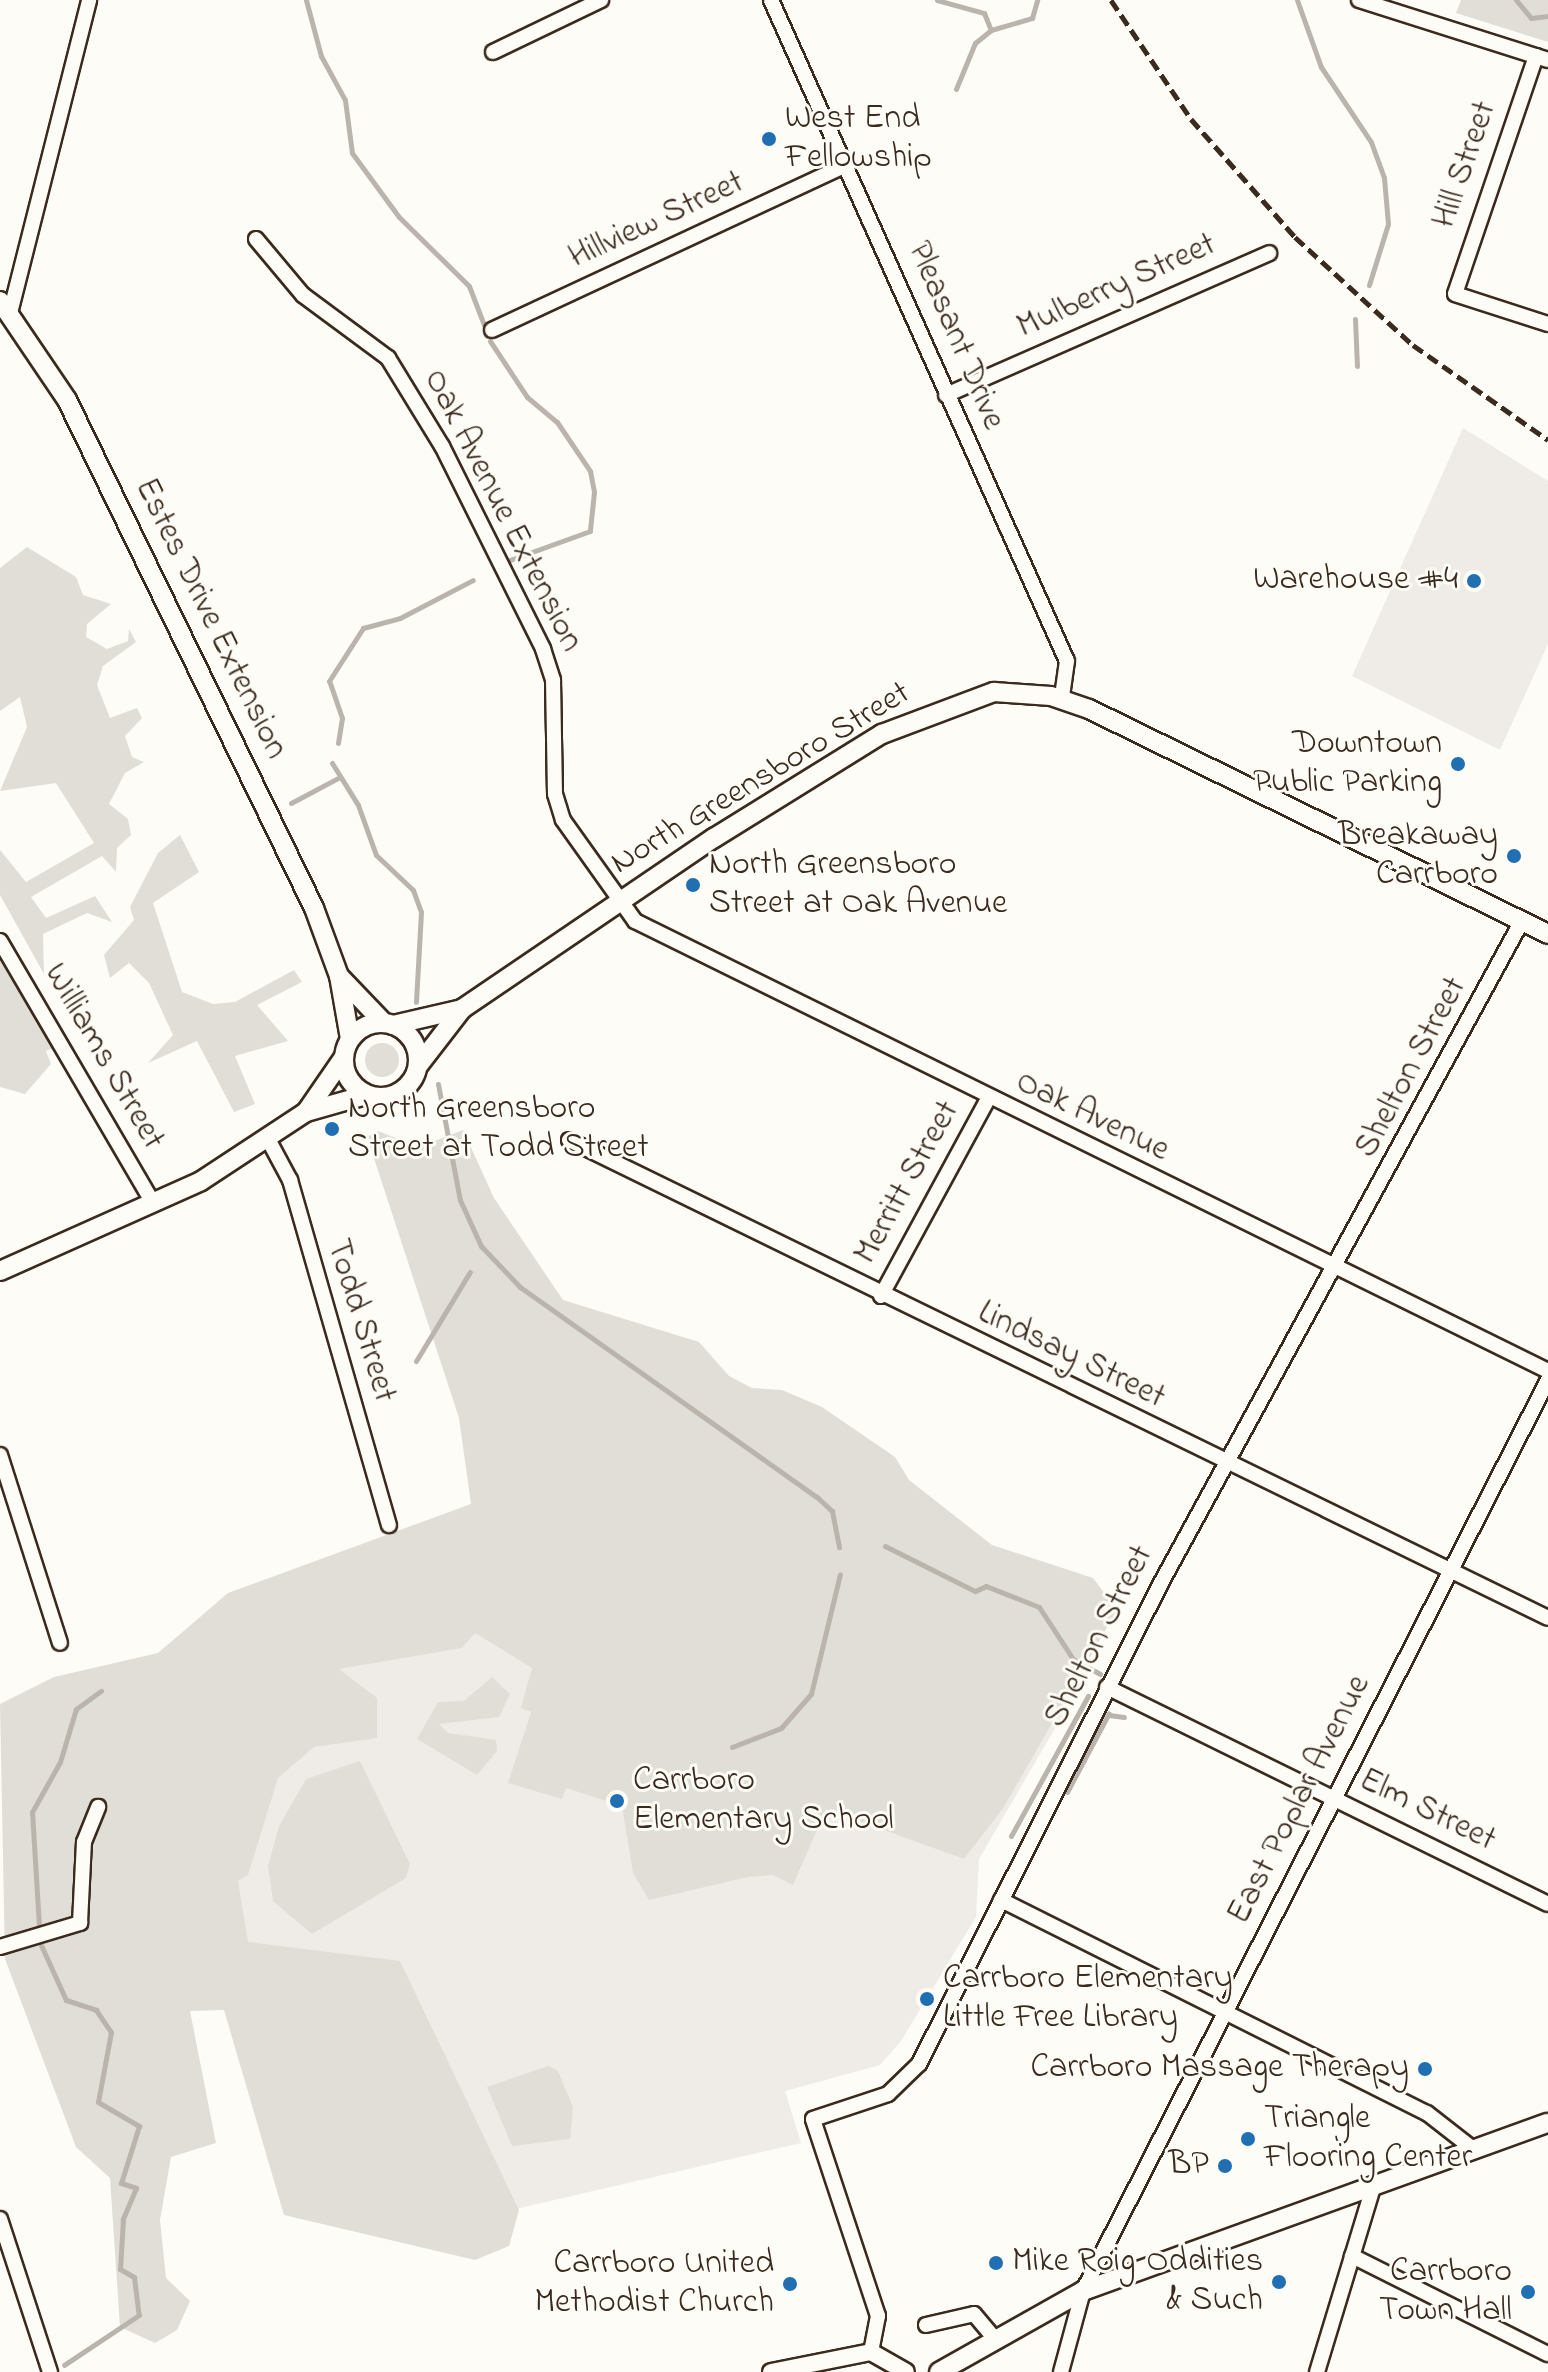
<!DOCTYPE html>
<html>
<head>
<meta charset="utf-8">
<style>
	body { margin:0 }
	#map { position:relative; width:1548px; height:2372px; overflow:hidden; background:#fdfcf7; font-family:"Indie Flower",sans-serif }
	div>[style] { position:absolute }
	[style*='--x'] { left:calc(var(--x)*1px); top:calc(var(--y)*1px); width:calc(var(--w)*1px); rotate:calc(var(--a)*1deg) }
	.built>* { inset:0; background:#efece7 }
	.green>* { inset:0; background:#e1ded7 }
	.round { border-radius:50% }
	.stream>* { height:5px; margin:-2.5px; padding:0 2.5px; transform-origin:2.5px; border-radius:2.5px; background:#bbb4ad }
	.roads { filter:drop-shadow(2px 0 #3b2a1e) drop-shadow(-2px 0 #3b2a1e) drop-shadow(0 2px #3b2a1e) drop-shadow(0 -2px #3b2a1e) }
	.minor>* { height:14px; margin:-7px; padding:0 7px; transform-origin:7px; border-radius:7px; background:#fdfcf7 }
	.tertiary>* { height:16px; margin:-8px; padding:0 8px; transform-origin:8px; border-radius:8px; background:#fdfcf7 }
	.secondary>* { height:18px; margin:-9px; padding:0 9px; transform-origin:9px; border-radius:9px; background:#fdfcf7 }
	.secondary>.ring { margin:-9px; padding:0; box-sizing:content-box; background:none; border:18px solid #fdfcf7; border-radius:50% }
	.rail>* { height:5px; margin-top:-2.5px; transform-origin:0; background:repeating-linear-gradient(90deg,#3b2a1e 0 12px,transparent 0 18px) }
	.dots>* { width:22px; height:22px; translate:-50% -50%; box-sizing:border-box; border:4px solid #fdfcf7; border-radius:50% }
	span { translate:-50% -50%; white-space:nowrap; text-align:center; line-height:1.15; -webkit-text-stroke:6px #fdfcf7; paint-order:stroke }
	.poi-label { font-size:34px; color:#3b2a1e }
	.left { translate:0 -50%; text-align:left }
	.right { translate:-100% -50%; text-align:right }
	.street-label { font-size:34px; color:#3b2a1e }
</style>
</head>
<body>
<div id="map">
	<div class="built">
		<i style="clip-path:polygon(1463px 428px,1548px 481px,1548px 644px,1500px 750px,1352px 676px)"></i>
		<i style="clip-path:polygon(253px 1623px,976px 1644px,1079px 1687px,979px 1859px,976px 1917px,901px 2041px,880px 2065px,785px 2091px,801px 2143px,503px 2212px,250px 1983px,199px 1677px)"></i>
	</div>
	<div class="green">
		<i style="clip-path:polygon(1461px 0,1548px 0,1548px 42px,1456px 13px)"></i>
		<i style="clip-path:polygon(27px 547px,76px 577px,83px 595px,111px 604px,87px 624px,86px 637px,107px 649px,128px 641px,129px 629px,136px 642px,103px 666px,97px 685px,110px 718px,137px 708px,142px 718px,125px 736px,132px 757px,144px 762px,125px 773px,109px 804px,128px 819px,131px 835px,117px 848px,116px 872px,102px 856px,31px 897px,46px 918px,95px 896px,112px 922px,87px 913px,43px 934px,44px 974px,0 895px,0 850px,26px 882px,94px 843px,56px 783px,0 791px,27px 727px,20px 697px,0 711px,0 568px)"></i>
		<i style="clip-path:polygon(180px 835px,199px 872px,153px 903px,182px 992px,213px 1004px,235px 1002px,294px 970px,302px 982px,257px 1005px,288px 1041px,235px 1056px,255px 1104px,234px 1112px,197px 1041px,148px 1063px,173px 1035px,149px 983px,129px 963px,110px 978px,104px 955px,134px 920px,130px 907px,158px 853px)"></i>
		<i style="clip-path:polygon(0 960px,53px 1048px,46px 1051px,51px 1064px,25px 1094px,0 1087px)"></i>
		<i class="round" style="left:365px;top:1043px;width:34px;height:34px"></i>
		<i style="clip-path:polygon(463px 1130px,494px 1198px,563px 1300px,699px 1342px,729px 1376px,752px 1388px,782px 1390px,822px 1407px,895px 1457px,909px 1480px,992px 1545px,1093px 1578px,1117px 1610px,1004px 1807px,964px 1859px,826px 1809px,793px 1885px,773px 1875px,748px 1877px,649px 1900px,633px 1873px,622px 1806px,566px 1788px,562px 1799px,508px 1783px,531px 1712px,521px 1708px,532px 1668px,475px 1633px,462px 1648px,339px 1669px,377px 1698px,377px 1738px,314px 1747px,278px 1778px,248px 1875px,238px 1881px,248px 1942px,400px 1961px,519px 2210px,509px 2246px,475px 2260px,284px 2215px,224px 2010px,190px 2011px,216px 2143px,171px 2157px,160px 2220px,166px 2278px,190px 2301px,177px 2330px,155px 2343px,120px 2327px,110px 2178px,76px 2147px,5px 1959px,0 1704px,54px 1677px,158px 1653px,228px 1593px,471px 1504px,459px 1418px,367px 1137px,378px 1131px,419px 1147px)"></i>
		<i style="clip-path:polygon(492px 1677px,510px 1694px,499px 1717px,439px 1724px,448px 1733px,496px 1740px,497px 1751px,477px 1775px,417px 1739px,438px 1702px,464px 1701px)"></i>
		<i style="clip-path:polygon(360px 1761px,410px 1864px,406px 1878px,312px 1934px,273px 1901px,268px 1866px,279px 1826px,306px 1779px)"></i>
		<i style="clip-path:polygon(548px 2066px,558px 2071px,573px 2107px,570px 2139px,512px 2146px,487px 2087px)"></i>
	</div>
	<div class="stream">
		<i style="--x:306;--y:0;--w:58;--a:75"></i>
		<i style="--x:321;--y:56;--w:50;--a:61.4"></i>
		<i style="--x:345;--y:100;--w:53;--a:82.5"></i>
		<i style="--x:352;--y:153;--w:79;--a:53.7"></i>
		<i style="--x:399;--y:217;--w:98;--a:44.6"></i>
		<i style="--x:469;--y:286;--w:42;--a:69"></i>
		<i style="--x:937;--y:0;--w:49;--a:15.5"></i>
		<i style="--x:984;--y:13;--w:18;--a:68"></i>
		<i style="--x:1297;--y:0;--w:71;--a:70.3"></i>
		<i style="--x:1321;--y:67;--w:90;--a:56.3"></i>
		<i style="--x:1371;--y:142;--w:38;--a:70"></i>
		<i style="--x:1384;--y:178;--w:46;--a:85"></i>
		<i style="--x:1388;--y:224;--w:64;--a:107.3"></i>
		<i style="--x:1516;--y:0;--w:23;--a:50"></i>
		<i style="--x:1531;--y:18;--w:17;--a:-7"></i>
		<i style="--x:956;--y:89;--w:50;--a:-67.6"></i>
		<i style="--x:975;--y:43;--w:21;--a:-39"></i>
		<i style="--x:991;--y:30;--w:43;--a:-16.3"></i>
		<i style="--x:1032;--y:18;--w:19;--a:-74"></i>
		<i style="--x:1355;--y:319;--w:47;--a:87.6"></i>
		<i style="--x:490;--y:341;--w:67;--a:56.5"></i>
		<i style="--x:527;--y:397;--w:39;--a:40"></i>
		<i style="--x:557;--y:422;--w:59;--a:56"></i>
		<i style="--x:590;--y:471;--w:21;--a:79"></i>
		<i style="--x:594;--y:492;--w:39;--a:96"></i>
		<i style="--x:590;--y:531;--w:88;--a:160.1"></i>
		<i style="--x:338;--y:743;--w:25;--a:-81"></i>
		<i style="--x:342;--y:718;--w:39;--a:-109"></i>
		<i style="--x:329;--y:681;--w:63;--a:-57.3"></i>
		<i style="--x:363;--y:628;--w:38;--a:-15"></i>
		<i style="--x:400;--y:618;--w:82;--a:-27.5"></i>
		<i style="--x:332;--y:763;--w:49;--a:58.2"></i>
		<i style="--x:358;--y:805;--w:53;--a:70.2"></i>
		<i style="--x:376;--y:855;--w:51;--a:43.4"></i>
		<i style="--x:413;--y:890;--w:23;--a:70"></i>
		<i style="--x:421;--y:912;--w:90;--a:93.2"></i>
		<i style="--x:291;--y:803;--w:53;--a:-28"></i>
		<i style="--x:438;--y:1084;--w:118;--a:79.3"></i>
		<i style="--x:460;--y:1200;--w:51;--a:65.5"></i>
		<i style="--x:481;--y:1246;--w:57;--a:46.4"></i>
		<i style="--x:520;--y:1287;--w:364;--a:35.3"></i>
		<i style="--x:817;--y:1497;--w:21;--a:43"></i>
		<i style="--x:832;--y:1511;--w:37;--a:79"></i>
		<i style="--x:416;--y:1361;--w:104;--a:-58.8"></i>
		<i style="--x:885;--y:1546;--w:101;--a:26.6"></i>
		<i style="--x:975;--y:1591;--w:12;--a:-24"></i>
		<i style="--x:986;--y:1586;--w:57;--a:21.6"></i>
		<i style="--x:1039;--y:1607;--w:62;--a:56.8"></i>
		<i style="--x:1073;--y:1659;--w:31;--a:29"></i>
		<i style="--x:1109;--y:1715;--w:15;--a:8"></i>
		<i style="--x:732;--y:1747;--w:53;--a:-21.2"></i>
		<i style="--x:781;--y:1728;--w:45;--a:-48.6"></i>
		<i style="--x:811;--y:1694;--w:123;--a:-76.4"></i>
		<i style="--x:1067;--y:1792;--w:89;--a:-62"></i>
		<i style="--x:1011;--y:1836;--w:160;--a:-61.2"></i>
		<i style="--x:39;--y:1926;--w:114;--a:-93.5"></i>
		<i style="--x:32;--y:1812;--w:57;--a:-60.8"></i>
		<i style="--x:60;--y:1762;--w:55;--a:-73.2"></i>
		<i style="--x:76;--y:1709;--w:31;--a:-36"></i>
		<i style="--x:41;--y:1945;--w:60;--a:65.6"></i>
		<i style="--x:66;--y:2000;--w:32;--a:18"></i>
		<i style="--x:96;--y:2010;--w:27;--a:56"></i>
		<i style="--x:111;--y:2032;--w:71;--a:100.5"></i>
		<i style="--x:98;--y:2102;--w:48;--a:30.3"></i>
		<i style="--x:139;--y:2126;--w:60;--a:107.5"></i>
		<i style="--x:121;--y:2183;--w:16;--a:18"></i>
		<i style="--x:136;--y:2188;--w:34;--a:113"></i>
		<i style="--x:123;--y:2219;--w:50;--a:93.4"></i>
		<i style="--x:120;--y:2269;--w:16;--a:30"></i>
		<i style="--x:134;--y:2277;--w:38;--a:83"></i>
		<i style="--x:139;--y:2315;--w:90;--a:146.3"></i>
	</div>
	<div class="roads">
		<div class="minor">
			<i style="--x:771;--y:0;--w:724;--a:65.88"></i>
			<i style="--x:1067;--y:661;--w:37;--a:98"></i>
			<i style="--x:1359;--y:0;--w:198;--a:17.6"></i>
			<i style="--x:493;--y:52;--w:120;--a:-25.7"></i>
			<i style="--x:1536;--y:56;--w:251;--a:108.8"></i>
			<i style="--x:1455;--y:294;--w:98;--a:17.9"></i>
			<i style="--x:256;--y:239;--w:73;--a:50"></i>
			<i style="--x:303;--y:295;--w:106;--a:36.5"></i>
			<i style="--x:388;--y:358;--w:103;--a:58.5"></i>
			<i style="--x:442;--y:446;--w:227;--a:63.5"></i>
			<i style="--x:543;--y:649;--w:33;--a:72"></i>
			<i style="--x:553;--y:680;--w:114;--a:89"></i>
			<i style="--x:555;--y:794;--w:27;--a:73"></i>
			<i style="--x:563;--y:820;--w:124;--a:54.5"></i>
			<i style="--x:635;--y:921;--w:1018;--a:26.24"></i>
			<i style="--x:10;--y:313;--w:323;--a:-75.8"></i>
			<i style="--x:492;--y:330;--w:391;--a:-25"></i>
			<i style="--x:946;--y:395;--w:353;--a:-23.7"></i>
			<i style="--x:0;--y:941;--w:303;--a:59.7"></i>
			<i style="--x:268;--y:1139;--w:47;--a:61.8"></i>
			<i style="--x:290;--y:1180;--w:359;--a:74"></i>
			<i style="--x:569;--y:1140;--w:1089;--a:26.02"></i>
			<i style="--x:881;--y:1296;--w:224;--a:-61.5"></i>
			<i style="--x:0;--y:1455;--w:197;--a:72.3"></i>
			<i style="--x:1107;--y:1687;--w:491;--a:26.2"></i>
			<i style="--x:1001;--y:1900;--w:476;--a:26.6"></i>
			<i style="--x:1427;--y:2113;--w:58;--a:38"></i>
			<i style="--x:0;--y:1947;--w:84;--a:-16.7"></i>
			<i style="--x:80;--y:1923;--w:81;--a:-87.2"></i>
			<i style="--x:84;--y:1842;--w:38;--a:-68"></i>
			<i style="--x:0;--y:2219;--w:161;--a:71.9"></i>
			<i style="--x:1352;--y:2256;--w:219;--a:26.6"></i>
			<i style="--x:926;--y:2325;--w:49;--a:-12.9"></i>
			<i style="--x:974;--y:2314;--w:34;--a:50"></i>
			<i style="--x:871;--y:2352;--w:37;--a:-79"></i>
			<i style="--x:878;--y:2316;--w:207;--a:-108.3"></i>
			<i style="--x:813;--y:2119;--w:79;--a:-18.4"></i>
			<i style="--x:888;--y:2094;--w:43;--a:-44.1"></i>
			<i style="--x:919;--y:2064;--w:538;--a:-63.29"></i>
			<i style="--x:1161;--y:1583;--w:754;--a:-61.4"></i>
			<i style="--x:1061;--y:2372;--w:84;--a:-74.8"></i>
			<i style="--x:1083;--y:2291;--w:1023;--a:-62.96"></i>
			<i style="--x:1317;--y:2372;--w:196;--a:-73.1"></i>
		</div>
		<div class="tertiary">
			<i style="--x:771;--y:2372;--w:102;--a:-11.3"></i>
			<i style="--x:871;--y:2352;--w:40;--a:29.7"></i>
		</div>
		<div class="secondary">
			<i style="--x:0;--y:301;--w:120;--a:55.9"></i>
			<i style="--x:67;--y:400;--w:565;--a:64.07"></i>
			<i style="--x:314;--y:908;--w:72;--a:69.8"></i>
			<i style="--x:339;--y:976;--w:64;--a:80.1"></i>
			<i style="--x:339;--y:976;--w:65;--a:46.2"></i>
			<i class="ring" style="left:344px;top:1023px;width:56px;height:56px"></i>
			<i style="--x:393;--y:1025;--w:71;--a:-13.1"></i>
			<i style="--x:418;--y:1066;--w:72;--a:-52.3"></i>
			<i style="--x:462;--y:1009;--w:305;--a:-34.2"></i>
			<i style="--x:714;--y:838;--w:198;--a:-31.8"></i>
			<i style="--x:882;--y:734;--w:120;--a:-20.6"></i>
			<i style="--x:994;--y:692;--w:57;--a:4"></i>
			<i style="--x:1051;--y:696;--w:40;--a:18.9"></i>
			<i style="--x:1089;--y:709;--w:511;--a:26.11"></i>
			<i style="--x:306;--y:1112;--w:67;--a:-55.4"></i>
			<i style="--x:0;--y:1271;--w:220;--a:-24.1"></i>
			<i style="--x:201;--y:1181;--w:126;--a:-33.3"></i>
			<i style="--x:306;--y:1112;--w:62;--a:-15.8"></i>
			<i style="--x:939;--y:2372;--w:165;--a:-29.4"></i>
			<i style="--x:1083;--y:2291;--w:494;--a:-19.9"></i>
		</div>
	</div>
	<div class="rail">
		<i style="--x:1111;--y:0;--w:143;--a:56.1"></i>
		<i style="--x:1191;--y:119;--w:157;--a:48.6"></i>
		<i style="--x:1295;--y:237;--w:160;--a:42.5"></i>
		<i style="--x:1413;--y:345;--w:165;--a:35.1"></i>
	</div>
	<div class="dots">
		<i style="left:769px;top:139px;background:#1f6fb2"></i>
		<i style="left:1474px;top:581px;background:#1f6fb2"></i>
		<i style="left:1458px;top:764px;background:#1f6fb2"></i>
		<i style="left:1514px;top:856px;background:#1f6fb2"></i>
		<i style="left:693px;top:885px;background:#1f6fb2"></i>
		<i style="left:332px;top:1129px;background:#1f6fb2"></i>
		<i style="left:617px;top:1801px;background:#1f6fb2"></i>
		<i style="left:927px;top:1999px;background:#1f6fb2"></i>
		<i style="left:1425px;top:2069px;background:#1f6fb2"></i>
		<i style="left:1248px;top:2139px;background:#1f6fb2"></i>
		<i style="left:1225px;top:2166px;background:#1f6fb2"></i>
		<i style="left:996px;top:2263px;background:#1f6fb2"></i>
		<i style="left:1279px;top:2282px;background:#1f6fb2"></i>
		<i style="left:790px;top:2284px;background:#1f6fb2"></i>
		<i style="left:1528px;top:2292px;background:#1f6fb2"></i>
	</div>
	<div class="poi-label">
		<span class="left" style="left:785px;top:139px">West End<br>Fellowship</span>
		<span class="right" style="left:1458px;top:581px">Warehouse #4</span>
		<span class="right" style="left:1442px;top:764px">Downtown<br>Public Parking</span>
		<span class="right" style="left:1498px;top:856px">Breakaway<br>Carrboro</span>
		<span class="left" style="left:709px;top:885px">North Greensboro<br>Street at Oak Avenue</span>
		<span class="left" style="left:348px;top:1129px">North Greensboro<br>Street at Todd Street</span>
		<span class="left" style="left:633px;top:1801px">Carrboro<br>Elementary School</span>
		<span class="left" style="left:943px;top:1999px">Carrboro Elementary<br>Little Free Library</span>
		<span class="right" style="left:1409px;top:2069px">Carrboro Massage Therapy</span>
		<span class="left" style="left:1264px;top:2139px">Triangle<br>Flooring Center</span>
		<span class="right" style="left:1209px;top:2166px">BP</span>
		<span class="right" style="left:1263px;top:2282px">Oddities<br>&amp; Such</span>
		<span class="left" style="left:1012px;top:2263px">Mike Roig</span>
		<span class="right" style="left:774px;top:2284px">Carrboro United<br>Methodist Church</span>
		<span class="right" style="left:1512px;top:2292px">Carrboro<br>Town Hall</span>
	</div>
	<div class="street-label">
		<span style="left:1466px;top:165px;rotate:-71deg">Hill Street</span>
		<span style="left:657px;top:221px;rotate:-25deg">Hillview Street</span>
		<span style="left:1117px;top:287px;rotate:-24deg">Mulberry Street</span>
		<span style="left:955px;top:336px;rotate:67deg">Pleasant Drive</span>
		<span style="left:502px;top:511px;rotate:63deg">Oak Avenue Extension</span>
		<span style="left:210px;top:619px;rotate:64deg">Estes Drive Extension</span>
		<span style="left:761px;top:779px;rotate:-31deg">North Greensboro Street</span>
		<span style="left:103px;top:1057px;rotate:60deg">Williams Street</span>
		<span style="left:1412px;top:1068px;rotate:-62deg">Shelton Street</span>
		<span style="left:1092px;top:1117px;rotate:26deg">Oak Avenue</span>
		<span style="left:908px;top:1183px;rotate:-61deg">Merritt Street</span>
		<span style="left:360px;top:1321px;rotate:73deg">Todd Street</span>
		<span style="left:1071px;top:1356px;rotate:26deg">Lindsay Street</span>
		<span style="left:1100px;top:1637px;rotate:-63deg">Shelton Street</span>
		<span style="left:1300px;top:1800px;rotate:-63deg">East Poplar Avenue</span>
		<span style="left:1427px;top:1811px;rotate:26deg">Elm Street</span>
	</div>
</div>
</body>
</html>
